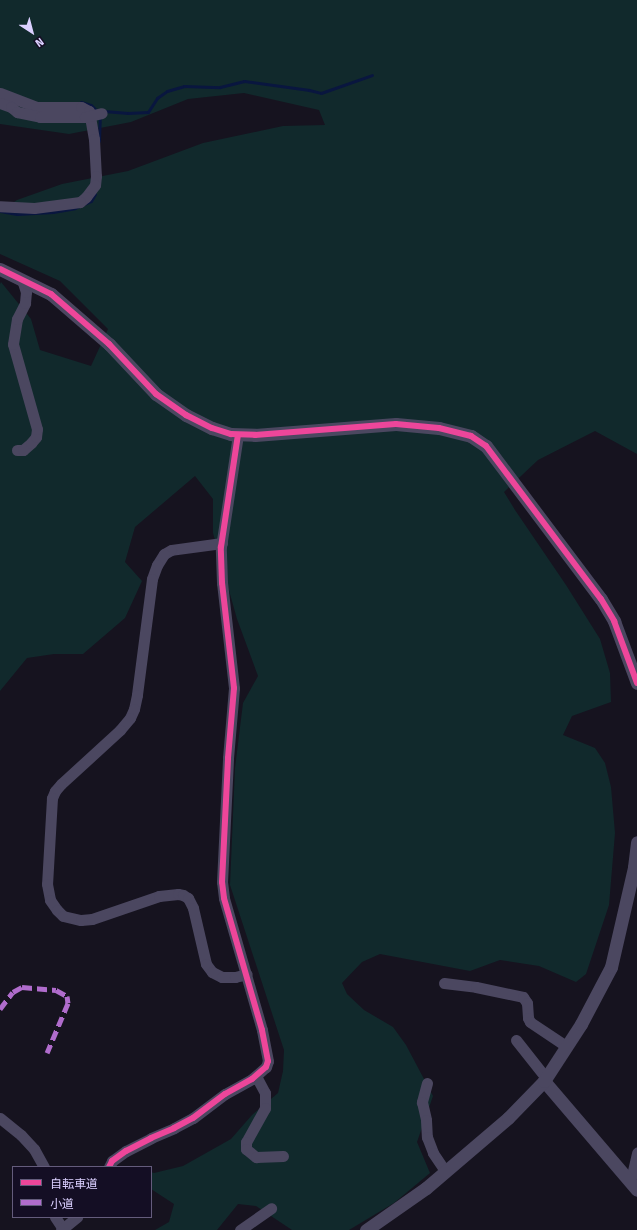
<!DOCTYPE html>
<html>
<head>
<meta charset="utf-8">
<style>
	body { margin:0 }
	#map { position:relative; width:637px; height:1230px; overflow:hidden; background:#16131f; font-family:"Fira Sans","Noto Sans JP",sans-serif }
	div>[style] { position:absolute }
	[style*='--x'] { left:calc(var(--x)*1px); top:calc(var(--y)*1px); width:calc(var(--w)*1px); rotate:calc(var(--a)*1deg) }
	.green>* { inset:0; background:#11292c }
	.stream>* { height:3px; margin:-1.5px; padding:0 1.5px; transform-origin:1.5px; border-radius:1.5px; background:#09163f }
	.minor>* { height:11px; margin:-5.5px; padding:0 5.5px; transform-origin:5.5px; border-radius:5.5px; background:#4b4760 }
	.tertiary>* { height:13px; margin:-6.5px; padding:0 6.5px; transform-origin:6.5px; border-radius:6.5px; background:#4b4760 }
	.quiet>* { height:5px; margin-top:-2.5px; transform-origin:0; background:repeating-linear-gradient(90deg,#b06ccc 0 10px,transparent 0 15px) }
	.cycleway>* { height:6px; margin:-3px; padding:0 3px; transform-origin:3px; border-radius:3px; background:#ed469a }
	span { translate:-50% -50%; white-space:nowrap; text-align:center; line-height:1.15; -webkit-text-stroke:3.5px #140e24; paint-order:stroke }
	.legend { position:absolute; left:12px; top:1166px; width:140px; height:52px; box-sizing:border-box; background:#140e24; border:1px solid #645c7c; margin:0; padding:5px 7px; list-style:none; font-size:12px; color:#dbd0ff }
	.legend li { display:flex; align-items:center; gap:8px; height:20px }
	.legend b { width:20px; border:1px solid #645c7c }
	.north { position:absolute; left:12px; top:12px; width:40px; height:40px; -webkit-text-stroke:3px #140e24; paint-order:stroke; rotate:144deg; font-size:11px; font-weight:700; line-height:16px; text-align:center; color:#dbd0ff }
	.north::after { content:''; display:block; margin:auto; width:14px; height:18px; background:#dbd0ff; clip-path:polygon(50% 0,100% 100%,50% 72%,0 100%) }
</style>
</head>
<body>
<div id="map">
	<div class="green">
		<i style="clip-path:polygon(0 0,637px 0,637px 454px,595px 431px,538px 460px,504px 492px,515px 510px,566px 585px,600px 639px,610px 673px,611px 702px,572px 716px,563px 735px,595px 748px,605px 763px,611px 787px,615px 833px,609px 905px,586px 974px,576px 982px,539px 966px,500px 960px,470px 971px,380px 954px,362px 962px,342px 983px,347px 994px,364px 1010px,393px 1027px,406px 1045px,433px 1096px,417px 1142px,430px 1173px,394px 1203px,349px 1230px,292px 1230px,256px 1206px,238px 1204px,217px 1230px,155px 1230px,169px 1222px,174px 1204px,151px 1189px,151px 1172px,154px 1173px,183px 1166px,231px 1139px,252px 1115px,278px 1093px,283px 1071px,284px 1050px,230px 885px,235px 768px,243px 703px,258px 676px,237px 619px,213px 533px,213px 499px,195px 476px,135px 527px,125px 562px,142px 581px,125px 618px,83px 654px,54px 654px,27px 658px,0 691px,0 284px,1px 282px,31px 319px,40px 350px,91px 366px,108px 329px,60px 281px,0 254px,0 211px,17px 200px,62px 184px,128px 171px,203px 143px,283px 126px,325px 125px,319px 110px,244px 93px,188px 99px,131px 122px,69px 134px,0 124px)"></i>
	</div>
	<div class="stream">
		<i style="--x:81;--y:102;--w:10;--a:17"></i>
		<i style="--x:91;--y:105;--w:10;--a:45"></i>
		<i style="--x:104;--y:111;--w:24;--a:5"></i>
		<i style="--x:128;--y:113;--w:20;--a:-3"></i>
		<i style="--x:148;--y:112;--w:17;--a:-57"></i>
		<i style="--x:157;--y:98;--w:12;--a:-35"></i>
		<i style="--x:167;--y:91;--w:18;--a:-16"></i>
		<i style="--x:184;--y:86;--w:36;--a:2"></i>
		<i style="--x:220;--y:87;--w:25;--a:-14"></i>
		<i style="--x:244;--y:81;--w:66;--a:7.9"></i>
		<i style="--x:309;--y:90;--w:12;--a:14"></i>
		<i style="--x:321;--y:93;--w:54;--a:-19.4"></i>
		<i style="--x:99;--y:141;--w:24;--a:-88"></i>
		<i style="--x:0;--y:211;--w:17;--a:10"></i>
		<i style="--x:17;--y:214;--w:36;--a:-3"></i>
		<i style="--x:53;--y:212;--w:22;--a:-10"></i>
		<i style="--x:75;--y:208;--w:17;--a:-24"></i>
		<i style="--x:91;--y:201;--w:8;--a:-60"></i>
	</div>
	<div class="minor">
		<i style="--x:0;--y:93;--w:39;--a:21"></i>
		<i style="--x:36;--y:107;--w:45;--a:0"></i>
		<i style="--x:81;--y:107;--w:9;--a:27"></i>
		<i style="--x:89;--y:111;--w:28;--a:80"></i>
		<i style="--x:94;--y:139;--w:37;--a:87"></i>
		<i style="--x:96;--y:176;--w:9;--a:96"></i>
		<i style="--x:95;--y:185;--w:15;--a:127"></i>
		<i style="--x:86;--y:197;--w:8;--a:140"></i>
		<i style="--x:80;--y:202;--w:46;--a:172.6"></i>
		<i style="--x:34;--y:208;--w:34;--a:-177"></i>
		<i style="--x:0;--y:103;--w:12;--a:20"></i>
		<i style="--x:11;--y:107;--w:8;--a:40"></i>
		<i style="--x:17;--y:112;--w:24;--a:12"></i>
		<i style="--x:40;--y:117;--w:45;--a:0"></i>
		<i style="--x:85;--y:117;--w:17;--a:-13"></i>
		<i style="--x:17;--y:450;--w:6;--a:0"></i>
		<i style="--x:23;--y:450;--w:11;--a:-41"></i>
		<i style="--x:31;--y:443;--w:8;--a:-50"></i>
		<i style="--x:36;--y:437;--w:8;--a:-83"></i>
		<i style="--x:37;--y:429;--w:88;--a:-105.8"></i>
		<i style="--x:13;--y:344;--w:25;--a:-81"></i>
		<i style="--x:17;--y:319;--w:18;--a:-63"></i>
		<i style="--x:25;--y:303;--w:11;--a:-85"></i>
		<i style="--x:26;--y:292;--w:13;--a:-108"></i>
		<i style="--x:222;--y:543;--w:51;--a:172.2"></i>
		<i style="--x:171;--y:550;--w:8;--a:150"></i>
		<i style="--x:164;--y:554;--w:13;--a:122"></i>
		<i style="--x:157;--y:565;--w:15;--a:110"></i>
		<i style="--x:152;--y:579;--w:117;--a:97.4"></i>
		<i style="--x:137;--y:695;--w:14;--a:102"></i>
		<i style="--x:134;--y:709;--w:10;--a:114"></i>
		<i style="--x:130;--y:718;--w:16;--a:130"></i>
		<i style="--x:120;--y:730;--w:80;--a:137.5"></i>
		<i style="--x:61;--y:784;--w:9;--a:131"></i>
		<i style="--x:55;--y:791;--w:8;--a:113"></i>
		<i style="--x:52;--y:798;--w:86;--a:93.3"></i>
		<i style="--x:47;--y:884;--w:16;--a:79"></i>
		<i style="--x:50;--y:900;--w:12;--a:55"></i>
		<i style="--x:57;--y:910;--w:8;--a:45"></i>
		<i style="--x:63;--y:916;--w:18;--a:13"></i>
		<i style="--x:81;--y:920;--w:11;--a:-5"></i>
		<i style="--x:92;--y:919;--w:71;--a:-18.9"></i>
		<i style="--x:159;--y:896;--w:19;--a:-6"></i>
		<i style="--x:178;--y:894;--w:5;--a:11"></i>
		<i style="--x:183;--y:895;--w:6;--a:31"></i>
		<i style="--x:188;--y:898;--w:11;--a:63"></i>
		<i style="--x:193;--y:908;--w:57;--a:76.9"></i>
		<i style="--x:206;--y:964;--w:10;--a:53"></i>
		<i style="--x:212;--y:972;--w:11;--a:27"></i>
		<i style="--x:222;--y:977;--w:13;--a:0"></i>
		<i style="--x:235;--y:977;--w:12;--a:-14"></i>
		<i style="--x:444;--y:983;--w:32;--a:7"></i>
		<i style="--x:476;--y:987;--w:48;--a:12"></i>
		<i style="--x:523;--y:997;--w:7;--a:56"></i>
		<i style="--x:527;--y:1003;--w:15;--a:86"></i>
		<i style="--x:528;--y:1018;--w:4;--a:63"></i>
		<i style="--x:530;--y:1022;--w:43;--a:33.7"></i>
		<i style="--x:516;--y:1040;--w:48;--a:51.7"></i>
		<i style="--x:256;--y:1076;--w:19;--a:62"></i>
		<i style="--x:265;--y:1093;--w:15;--a:90"></i>
		<i style="--x:265;--y:1108;--w:39;--a:119"></i>
		<i style="--x:246;--y:1142;--w:7;--a:90"></i>
		<i style="--x:246;--y:1149;--w:13;--a:39"></i>
		<i style="--x:256;--y:1157;--w:27;--a:-2"></i>
		<i style="--x:427;--y:1083;--w:20;--a:105"></i>
		<i style="--x:422;--y:1102;--w:18;--a:77"></i>
		<i style="--x:426;--y:1120;--w:17;--a:87"></i>
		<i style="--x:427;--y:1137;--w:17;--a:69"></i>
		<i style="--x:433;--y:1153;--w:22;--a:56"></i>
		<i style="--x:0;--y:1118;--w:27;--a:39"></i>
		<i style="--x:21;--y:1135;--w:19;--a:47"></i>
		<i style="--x:34;--y:1149;--w:21;--a:61"></i>
		<i style="--x:109;--y:1167;--w:7;--a:-63"></i>
		<i style="--x:112;--y:1161;--w:17;--a:-36"></i>
		<i style="--x:126;--y:1151;--w:28;--a:-27"></i>
		<i style="--x:151;--y:1138;--w:25;--a:-23"></i>
		<i style="--x:174;--y:1128;--w:21;--a:-28"></i>
		<i style="--x:193;--y:1118;--w:40;--a:-37"></i>
		<i style="--x:225;--y:1094;--w:31;--a:-29"></i>
		<i style="--x:252;--y:1079;--w:18;--a:-41"></i>
		<i style="--x:266;--y:1067;--w:6;--a:-72"></i>
		<i style="--x:268;--y:1061;--w:32;--a:-101"></i>
		<i style="--x:262;--y:1030;--w:137;--a:-106.1"></i>
		<i style="--x:224;--y:898;--w:16;--a:-97"></i>
		<i style="--x:222;--y:882;--w:124;--a:-87.2"></i>
		<i style="--x:228;--y:758;--w:70;--a:-85.1"></i>
		<i style="--x:234;--y:688;--w:106;--a:-96.5"></i>
		<i style="--x:222;--y:583;--w:36;--a:-92"></i>
		<i style="--x:221;--y:547;--w:113;--a:-81.4"></i>
		<i style="--x:629;--y:1180;--w:6;--a:-59"></i>
		<i style="--x:632;--y:1175;--w:23;--a:-77"></i>
		<i style="--x:55;--y:1217;--w:14;--a:56"></i>
		<i style="--x:61;--y:1230;--w:21;--a:-39"></i>
		<i style="--x:240;--y:1230;--w:38;--a:-35"></i>
	</div>
	<div class="tertiary">
		<i style="--x:0;--y:269;--w:57;--a:26.1"></i>
		<i style="--x:51;--y:294;--w:77;--a:40.8"></i>
		<i style="--x:109;--y:344;--w:69;--a:46.8"></i>
		<i style="--x:156;--y:394;--w:37;--a:35"></i>
		<i style="--x:186;--y:415;--w:29;--a:27"></i>
		<i style="--x:212;--y:428;--w:20;--a:18"></i>
		<i style="--x:231;--y:434;--w:24;--a:2"></i>
		<i style="--x:255;--y:435;--w:141;--a:-4.5"></i>
		<i style="--x:396;--y:424;--w:43;--a:5.3"></i>
		<i style="--x:439;--y:428;--w:33;--a:14"></i>
		<i style="--x:471;--y:436;--w:18;--a:34"></i>
		<i style="--x:486;--y:446;--w:191;--a:53.1"></i>
		<i style="--x:601;--y:599;--w:26;--a:59"></i>
		<i style="--x:614;--y:621;--w:66;--a:69.6"></i>
		<i style="--x:544;--y:1081;--w:143;--a:49.5"></i>
		<i style="--x:366;--y:1230;--w:73;--a:-35"></i>
		<i style="--x:426;--y:1188;--w:108;--a:-40.5"></i>
		<i style="--x:508;--y:1118;--w:52;--a:-45.8"></i>
		<i style="--x:544;--y:1081;--w:68;--a:-57"></i>
		<i style="--x:581;--y:1024;--w:64;--a:-62.2"></i>
		<i style="--x:611;--y:967;--w:103;--a:-77"></i>
		<i style="--x:634;--y:867;--w:25;--a:-83"></i>
	</div>
	<div class="quiet">
		<i style="--x:0;--y:1009;--w:21;--a:-53"></i>
		<i style="--x:13;--y:992;--w:10;--a:-29"></i>
		<i style="--x:22;--y:987;--w:34;--a:5"></i>
		<i style="--x:56;--y:990;--w:13;--a:29"></i>
		<i style="--x:67;--y:996;--w:7;--a:82"></i>
		<i style="--x:68;--y:1003;--w:54;--a:112.8"></i>
	</div>
	<div class="cycleway">
		<i style="--x:0;--y:269;--w:57;--a:26.1"></i>
		<i style="--x:51;--y:294;--w:77;--a:40.8"></i>
		<i style="--x:109;--y:344;--w:69;--a:46.8"></i>
		<i style="--x:156;--y:394;--w:37;--a:35"></i>
		<i style="--x:186;--y:415;--w:29;--a:27"></i>
		<i style="--x:212;--y:428;--w:20;--a:18"></i>
		<i style="--x:231;--y:434;--w:24;--a:2"></i>
		<i style="--x:255;--y:435;--w:141;--a:-4.5"></i>
		<i style="--x:396;--y:424;--w:43;--a:5.3"></i>
		<i style="--x:439;--y:428;--w:33;--a:14"></i>
		<i style="--x:471;--y:436;--w:18;--a:34"></i>
		<i style="--x:486;--y:446;--w:191;--a:53.1"></i>
		<i style="--x:601;--y:599;--w:26;--a:59"></i>
		<i style="--x:614;--y:621;--w:66;--a:69.6"></i>
		<i style="--x:109;--y:1167;--w:7;--a:-63"></i>
		<i style="--x:112;--y:1161;--w:17;--a:-36"></i>
		<i style="--x:126;--y:1151;--w:28;--a:-27"></i>
		<i style="--x:151;--y:1138;--w:25;--a:-23"></i>
		<i style="--x:174;--y:1128;--w:21;--a:-28"></i>
		<i style="--x:193;--y:1118;--w:40;--a:-37"></i>
		<i style="--x:225;--y:1094;--w:31;--a:-29"></i>
		<i style="--x:252;--y:1079;--w:18;--a:-41"></i>
		<i style="--x:266;--y:1067;--w:6;--a:-72"></i>
		<i style="--x:268;--y:1061;--w:32;--a:-101"></i>
		<i style="--x:262;--y:1030;--w:137;--a:-106.1"></i>
		<i style="--x:224;--y:898;--w:16;--a:-97"></i>
		<i style="--x:222;--y:882;--w:124;--a:-87.2"></i>
		<i style="--x:228;--y:758;--w:70;--a:-85.1"></i>
		<i style="--x:234;--y:688;--w:106;--a:-96.5"></i>
		<i style="--x:222;--y:583;--w:36;--a:-92"></i>
		<i style="--x:221;--y:547;--w:113;--a:-81.4"></i>
	</div>
	<ul class="legend">
	<li><b style="height:5px;background:#ed469a"></b>自転車道</li>
	<li><b style="height:5px;background:#b06ccc"></b>小道</li>
	</ul>
	<div class="north">N</div>
</div>
</body>
</html>
